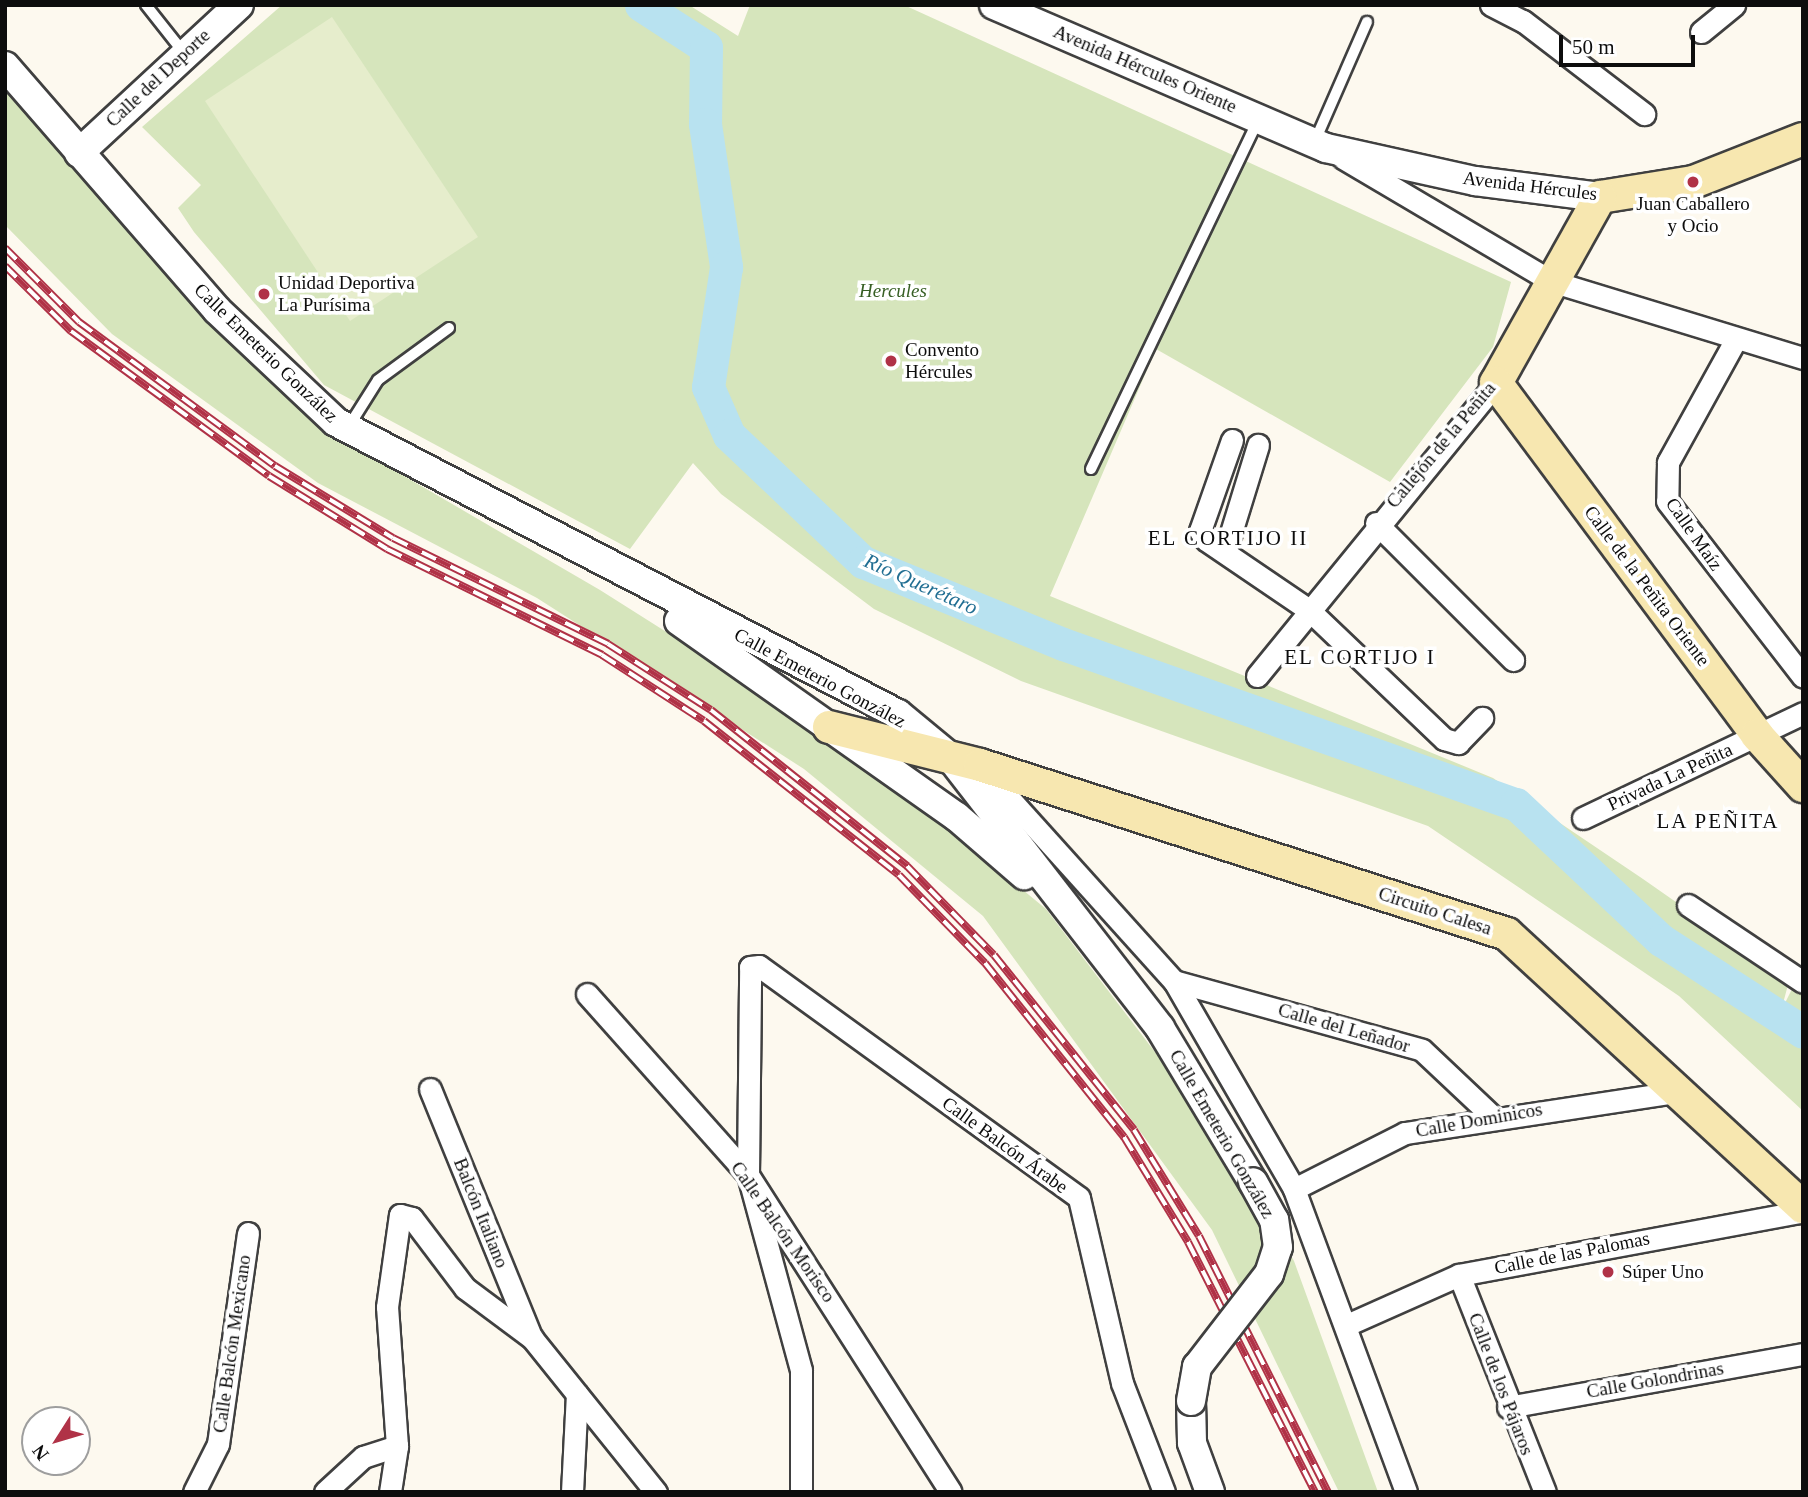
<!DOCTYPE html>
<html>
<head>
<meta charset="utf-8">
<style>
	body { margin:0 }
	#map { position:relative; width:1808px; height:1497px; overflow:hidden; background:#fdf9ef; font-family:"Times New Roman",serif }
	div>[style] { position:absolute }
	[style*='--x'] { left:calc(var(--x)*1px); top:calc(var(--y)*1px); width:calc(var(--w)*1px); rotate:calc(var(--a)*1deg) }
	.green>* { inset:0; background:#d6e5bc }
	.pitch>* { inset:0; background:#e6edcc }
	.river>* { height:33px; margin:-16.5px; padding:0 16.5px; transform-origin:16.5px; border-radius:16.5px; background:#b8e2f0 }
	.roads { filter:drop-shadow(2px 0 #404040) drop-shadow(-2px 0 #404040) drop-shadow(0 2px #404040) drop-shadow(0 -2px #404040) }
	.service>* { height:10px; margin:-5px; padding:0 5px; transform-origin:5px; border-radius:5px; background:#fff }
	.minor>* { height:21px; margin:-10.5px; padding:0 10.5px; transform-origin:10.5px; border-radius:10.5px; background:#fff }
	.tertiary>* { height:28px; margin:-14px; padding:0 14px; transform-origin:14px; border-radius:14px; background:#fff }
	.secondary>* { height:32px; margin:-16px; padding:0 16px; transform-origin:16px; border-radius:16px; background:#f7e7b0 }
	.rail>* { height:8px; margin-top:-4px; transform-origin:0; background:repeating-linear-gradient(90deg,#fff 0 16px,#b03247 0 32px); box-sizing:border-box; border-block:2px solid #b03247 }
	.bridges { filter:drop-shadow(2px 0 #404040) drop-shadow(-2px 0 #404040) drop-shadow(0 2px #404040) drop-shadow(0 -2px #404040) }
	.tertiary-bridge>* { height:28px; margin:-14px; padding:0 14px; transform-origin:14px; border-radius:14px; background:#fff }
	.dots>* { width:19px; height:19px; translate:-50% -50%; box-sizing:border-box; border:4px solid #fff; border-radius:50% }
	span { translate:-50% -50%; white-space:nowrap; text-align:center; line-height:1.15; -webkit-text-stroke:7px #fff; paint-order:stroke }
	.street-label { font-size:19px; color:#0d0d0d }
	.poi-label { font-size:19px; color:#0d0d0d }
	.left { translate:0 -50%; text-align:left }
	.park-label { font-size:19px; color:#375f24; font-style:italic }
	.neighbourhood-label { font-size:21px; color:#0d0d0d; letter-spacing:2px }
	.water-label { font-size:21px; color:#226f93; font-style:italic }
	.frame { position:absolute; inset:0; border:7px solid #0d0d0d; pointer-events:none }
	.north { position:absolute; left:21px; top:1406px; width:70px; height:70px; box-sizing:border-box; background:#fff; border:2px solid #9e9e9e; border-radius:50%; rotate:233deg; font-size:19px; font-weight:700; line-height:28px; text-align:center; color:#0d0d0d }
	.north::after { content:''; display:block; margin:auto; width:24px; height:32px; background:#b03247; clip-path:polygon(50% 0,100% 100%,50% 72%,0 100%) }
	.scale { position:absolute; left:1559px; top:35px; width:136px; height:32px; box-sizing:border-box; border:4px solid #0d0d0d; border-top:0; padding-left:9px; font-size:21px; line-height:24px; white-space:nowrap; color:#0d0d0d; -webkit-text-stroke:5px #fff; paint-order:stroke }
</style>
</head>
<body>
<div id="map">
	<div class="green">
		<i style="clip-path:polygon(282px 5px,689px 5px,738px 36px,750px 5px,904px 5px,1511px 282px,1493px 347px,1390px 482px,1156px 349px,1050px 596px,1493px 778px,1643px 879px,1789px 981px,1781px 1011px,1794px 985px,1803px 990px,1803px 1111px,1679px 996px,1428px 826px,1021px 681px,874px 609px,721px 494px,693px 463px,630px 549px,324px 385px,194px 232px,178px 208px,201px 185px,142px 127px)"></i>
		<i style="clip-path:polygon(5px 84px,185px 297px,325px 430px,600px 590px,850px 748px,1046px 909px,1209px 1123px,1294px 1261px,1378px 1492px,1339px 1492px,1212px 1230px,983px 916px,804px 769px,537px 598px,318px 483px,112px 334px,5px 225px)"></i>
	</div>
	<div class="pitch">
		<i style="clip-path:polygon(332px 17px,478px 237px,350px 321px,205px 101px)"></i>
	</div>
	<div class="river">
		<i style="--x:641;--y:5;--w:77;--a:32.9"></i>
		<i style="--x:706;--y:47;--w:77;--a:90.7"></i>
		<i style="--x:705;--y:124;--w:145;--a:81.6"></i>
		<i style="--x:726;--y:267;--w:121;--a:98.5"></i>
		<i style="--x:708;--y:387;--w:52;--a:66.4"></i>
		<i style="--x:729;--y:435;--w:185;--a:43.5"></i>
		<i style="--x:863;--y:562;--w:216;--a:22.3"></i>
		<i style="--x:1063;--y:644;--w:480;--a:19.5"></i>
		<i style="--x:1516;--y:804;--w:199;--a:43.2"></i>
		<i style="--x:1661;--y:940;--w:169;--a:32.9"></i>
	</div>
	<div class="roads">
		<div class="service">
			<i style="--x:146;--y:5;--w:61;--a:51.6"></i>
			<i style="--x:1315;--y:141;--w:130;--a:-66.4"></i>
			<i style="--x:349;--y:426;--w:54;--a:-57.8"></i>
			<i style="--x:378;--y:380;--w:88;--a:-36.2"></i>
			<i style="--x:1091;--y:469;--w:388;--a:-64.4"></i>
		</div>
		<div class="minor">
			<i style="--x:1491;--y:5;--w:36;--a:27"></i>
			<i style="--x:1523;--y:21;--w:153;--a:37.5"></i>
			<i style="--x:1701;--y:32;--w:43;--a:-39.3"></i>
			<i style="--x:1343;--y:158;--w:242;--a:30.6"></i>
			<i style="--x:1551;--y:281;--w:264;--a:17"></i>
			<i style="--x:1736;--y:339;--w:141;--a:118.9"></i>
			<i style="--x:1668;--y:462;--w:39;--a:91"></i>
			<i style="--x:1667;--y:501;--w:222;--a:52.3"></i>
			<i style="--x:1232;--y:440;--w:96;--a:109.4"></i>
			<i style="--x:1200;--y:531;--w:11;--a:56"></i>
			<i style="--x:1206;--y:540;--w:125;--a:34.2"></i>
			<i style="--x:1309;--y:610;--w:187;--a:43.7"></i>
			<i style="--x:1444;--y:739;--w:15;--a:16"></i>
			<i style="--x:1458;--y:743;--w:35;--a:-46"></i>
			<i style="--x:1376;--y:523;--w:194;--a:45"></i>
			<i style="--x:1226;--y:549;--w:109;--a:-72.9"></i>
			<i style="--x:1257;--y:676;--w:378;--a:-50.8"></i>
			<i style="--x:981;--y:767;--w:288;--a:48"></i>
			<i style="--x:1174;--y:981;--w:240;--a:60"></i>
			<i style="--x:1294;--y:1189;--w:323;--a:69.7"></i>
			<i style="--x:1583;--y:818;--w:244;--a:-25.5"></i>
			<i style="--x:1688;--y:905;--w:138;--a:33.8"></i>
			<i style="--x:1174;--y:981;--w:257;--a:15.5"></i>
			<i style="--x:1422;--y:1050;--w:96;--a:43.3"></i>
			<i style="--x:587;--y:994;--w:242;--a:48.3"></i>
			<i style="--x:748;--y:1175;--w:376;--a:57.4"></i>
			<i style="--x:430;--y:1089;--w:267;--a:67.8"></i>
			<i style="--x:1294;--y:1189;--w:124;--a:-26.8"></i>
			<i style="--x:1405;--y:1133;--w:274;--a:-8.6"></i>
			<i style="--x:1459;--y:1275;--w:233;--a:68.4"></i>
			<i style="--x:1349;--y:1324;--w:120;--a:-24"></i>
			<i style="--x:1459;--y:1275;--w:350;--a:-10.5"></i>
			<i style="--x:1508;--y:1407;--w:300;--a:-10.2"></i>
			<i style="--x:194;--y:1492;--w:54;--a:-63.4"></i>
			<i style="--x:218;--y:1444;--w:213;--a:-81.9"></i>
			<i style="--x:325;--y:1492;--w:52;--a:-42.6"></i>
			<i style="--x:363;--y:1457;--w:36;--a:-18"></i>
			<i style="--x:390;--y:1492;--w:47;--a:-81.3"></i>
			<i style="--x:397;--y:1446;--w:139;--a:-94.1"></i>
			<i style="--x:387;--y:1307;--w:93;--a:-82"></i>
			<i style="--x:400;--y:1215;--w:12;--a:14"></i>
			<i style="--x:412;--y:1218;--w:88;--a:52.9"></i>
			<i style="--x:465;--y:1288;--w:84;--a:36.7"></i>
			<i style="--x:532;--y:1338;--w:198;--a:51.2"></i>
			<i style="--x:572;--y:1492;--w:98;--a:-87.1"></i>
			<i style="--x:801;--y:1492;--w:122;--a:-90"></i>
			<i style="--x:801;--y:1370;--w:202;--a:-105.2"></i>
			<i style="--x:748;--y:1175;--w:208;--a:-89.4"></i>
			<i style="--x:750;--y:967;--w:9;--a:-6"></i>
			<i style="--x:759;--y:966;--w:395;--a:35.9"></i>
			<i style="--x:1079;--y:1198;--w:190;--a:76.9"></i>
			<i style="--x:1122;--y:1383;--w:117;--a:68.9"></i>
		</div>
		<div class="tertiary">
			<i style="--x:994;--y:5;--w:361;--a:23.3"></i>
			<i style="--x:1326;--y:148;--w:153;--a:12.5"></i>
			<i style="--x:1475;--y:181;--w:126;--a:7.3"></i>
			<i style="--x:5;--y:66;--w:323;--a:49"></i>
			<i style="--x:217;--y:310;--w:163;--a:43.3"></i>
			<i style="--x:336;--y:422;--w:633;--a:27.46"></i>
			<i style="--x:898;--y:714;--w:67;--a:39.6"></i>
			<i style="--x:950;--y:757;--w:343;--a:52.2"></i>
			<i style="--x:1160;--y:1028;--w:180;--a:58.9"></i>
			<i style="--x:79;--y:153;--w:218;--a:-42.8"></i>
			<i style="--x:679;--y:621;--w:340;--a:35.2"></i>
			<i style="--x:957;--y:817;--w:89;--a:40.9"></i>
			<i style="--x:1191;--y:1401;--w:42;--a:88.6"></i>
			<i style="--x:1192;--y:1443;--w:52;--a:69.8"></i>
		</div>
		<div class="secondary">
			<i style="--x:1803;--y:139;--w:118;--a:158.6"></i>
			<i style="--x:1693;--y:182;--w:94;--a:170.8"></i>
			<i style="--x:1600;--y:197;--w:213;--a:119.2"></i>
			<i style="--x:1496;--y:383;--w:438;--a:53.4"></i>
			<i style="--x:1757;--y:735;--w:69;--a:48"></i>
			<i style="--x:829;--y:727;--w:156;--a:14.1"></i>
			<i style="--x:980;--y:765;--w:553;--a:17.78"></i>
			<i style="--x:1507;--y:934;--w:403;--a:42.7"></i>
		</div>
	</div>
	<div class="rail">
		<i style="--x:5;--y:248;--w:105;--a:45"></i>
		<i style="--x:79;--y:322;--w:243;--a:36.3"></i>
		<i style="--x:275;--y:466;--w:138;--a:31.4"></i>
		<i style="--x:393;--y:538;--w:240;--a:26.2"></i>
		<i style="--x:608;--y:644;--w:122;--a:32.7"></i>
		<i style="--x:711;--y:710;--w:251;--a:38.5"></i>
		<i style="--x:907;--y:866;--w:124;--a:45.7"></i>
		<i style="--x:994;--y:955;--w:224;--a:51.3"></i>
		<i style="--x:1134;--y:1130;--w:124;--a:58.5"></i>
		<i style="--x:1199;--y:1236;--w:287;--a:63.3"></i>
		<i style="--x:5;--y:266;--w:93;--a:44.6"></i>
		<i style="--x:71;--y:331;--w:245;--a:36.2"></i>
		<i style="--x:269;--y:476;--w:139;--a:31.7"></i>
		<i style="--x:387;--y:549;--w:240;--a:26.2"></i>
		<i style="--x:602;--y:655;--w:121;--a:32.9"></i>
		<i style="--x:704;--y:721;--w:248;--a:38.3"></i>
		<i style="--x:899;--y:875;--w:123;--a:45.7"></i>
		<i style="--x:985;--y:963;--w:223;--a:51.4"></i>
		<i style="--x:1124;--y:1137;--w:123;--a:58.6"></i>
		<i style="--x:1188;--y:1242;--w:280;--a:63.1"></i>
	</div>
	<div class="bridges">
		<div class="tertiary-bridge">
			<i style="--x:1191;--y:1401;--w:35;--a:-80"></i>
			<i style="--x:1197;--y:1367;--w:118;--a:-52.3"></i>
			<i style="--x:1269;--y:1274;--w:28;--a:-72"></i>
			<i style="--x:1278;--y:1247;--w:27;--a:-98"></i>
			<i style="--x:1274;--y:1220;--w:43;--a:-118.9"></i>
		</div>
	</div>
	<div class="dots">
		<i style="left:1693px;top:182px;background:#b03247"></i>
		<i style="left:264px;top:294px;background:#b03247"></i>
		<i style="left:891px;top:361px;background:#b03247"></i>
		<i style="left:1608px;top:1272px;background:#b03247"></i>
	</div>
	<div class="street-label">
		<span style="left:1145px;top:69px;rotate:23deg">Avenida Hércules Oriente</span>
		<span style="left:158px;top:78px;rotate:-43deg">Calle del Deporte</span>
		<span style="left:1530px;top:186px;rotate:7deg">Avenida Hércules</span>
		<span style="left:266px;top:353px;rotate:44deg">Calle Emeterio González</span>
		<span style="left:1441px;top:445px;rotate:-50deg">Callejón de la Peñita</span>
		<span style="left:1694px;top:534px;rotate:55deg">Calle Maíz</span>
		<span style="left:1647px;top:586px;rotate:53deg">Calle de la Peñita Oriente</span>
		<span style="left:820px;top:678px;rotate:28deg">Calle Emeterio González</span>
		<span style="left:1670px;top:777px;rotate:-25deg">Privada La Peñita</span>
		<span style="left:1435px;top:911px;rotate:18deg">Circuito Calesa</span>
		<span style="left:1344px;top:1028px;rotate:16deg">Calle del Leñador</span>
		<span style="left:1479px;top:1120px;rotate:-10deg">Calle Dominicos</span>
		<span style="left:1222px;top:1134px;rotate:60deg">Calle Emeterio González</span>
		<span style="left:1005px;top:1145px;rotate:36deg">Calle Balcón Árabe</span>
		<span style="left:481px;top:1213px;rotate:68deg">Balcón Italiano</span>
		<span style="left:783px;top:1232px;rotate:55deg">Calle Balcón Morisco</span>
		<span style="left:1572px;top:1253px;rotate:-11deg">Calle de las Palomas</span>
		<span style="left:232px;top:1344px;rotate:-82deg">Calle Balcón Mexicano</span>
		<span style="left:1655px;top:1380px;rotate:-10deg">Calle Golondrinas</span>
		<span style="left:1501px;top:1384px;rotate:69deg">Calle de los Pájaros</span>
	</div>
	<div class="poi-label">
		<span style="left:1693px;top:215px">Juan Caballero<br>y Ocio</span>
		<span class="left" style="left:278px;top:294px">Unidad Deportiva<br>La Purísima</span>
		<span class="left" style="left:905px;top:361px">Convento<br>Hércules</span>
		<span class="left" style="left:1622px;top:1272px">Súper Uno</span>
	</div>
	<div class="park-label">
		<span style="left:893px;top:291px">Hercules</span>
	</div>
	<div class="neighbourhood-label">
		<span style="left:1228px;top:538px">EL CORTIJO II</span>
		<span style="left:1360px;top:657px">EL CORTIJO I</span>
		<span style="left:1718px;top:821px">LA PEÑITA</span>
	</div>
	<div class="water-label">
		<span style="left:921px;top:584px;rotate:24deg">Río Querétaro</span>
	</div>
	<div class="frame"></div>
	<div class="north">N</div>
	<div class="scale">50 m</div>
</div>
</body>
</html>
